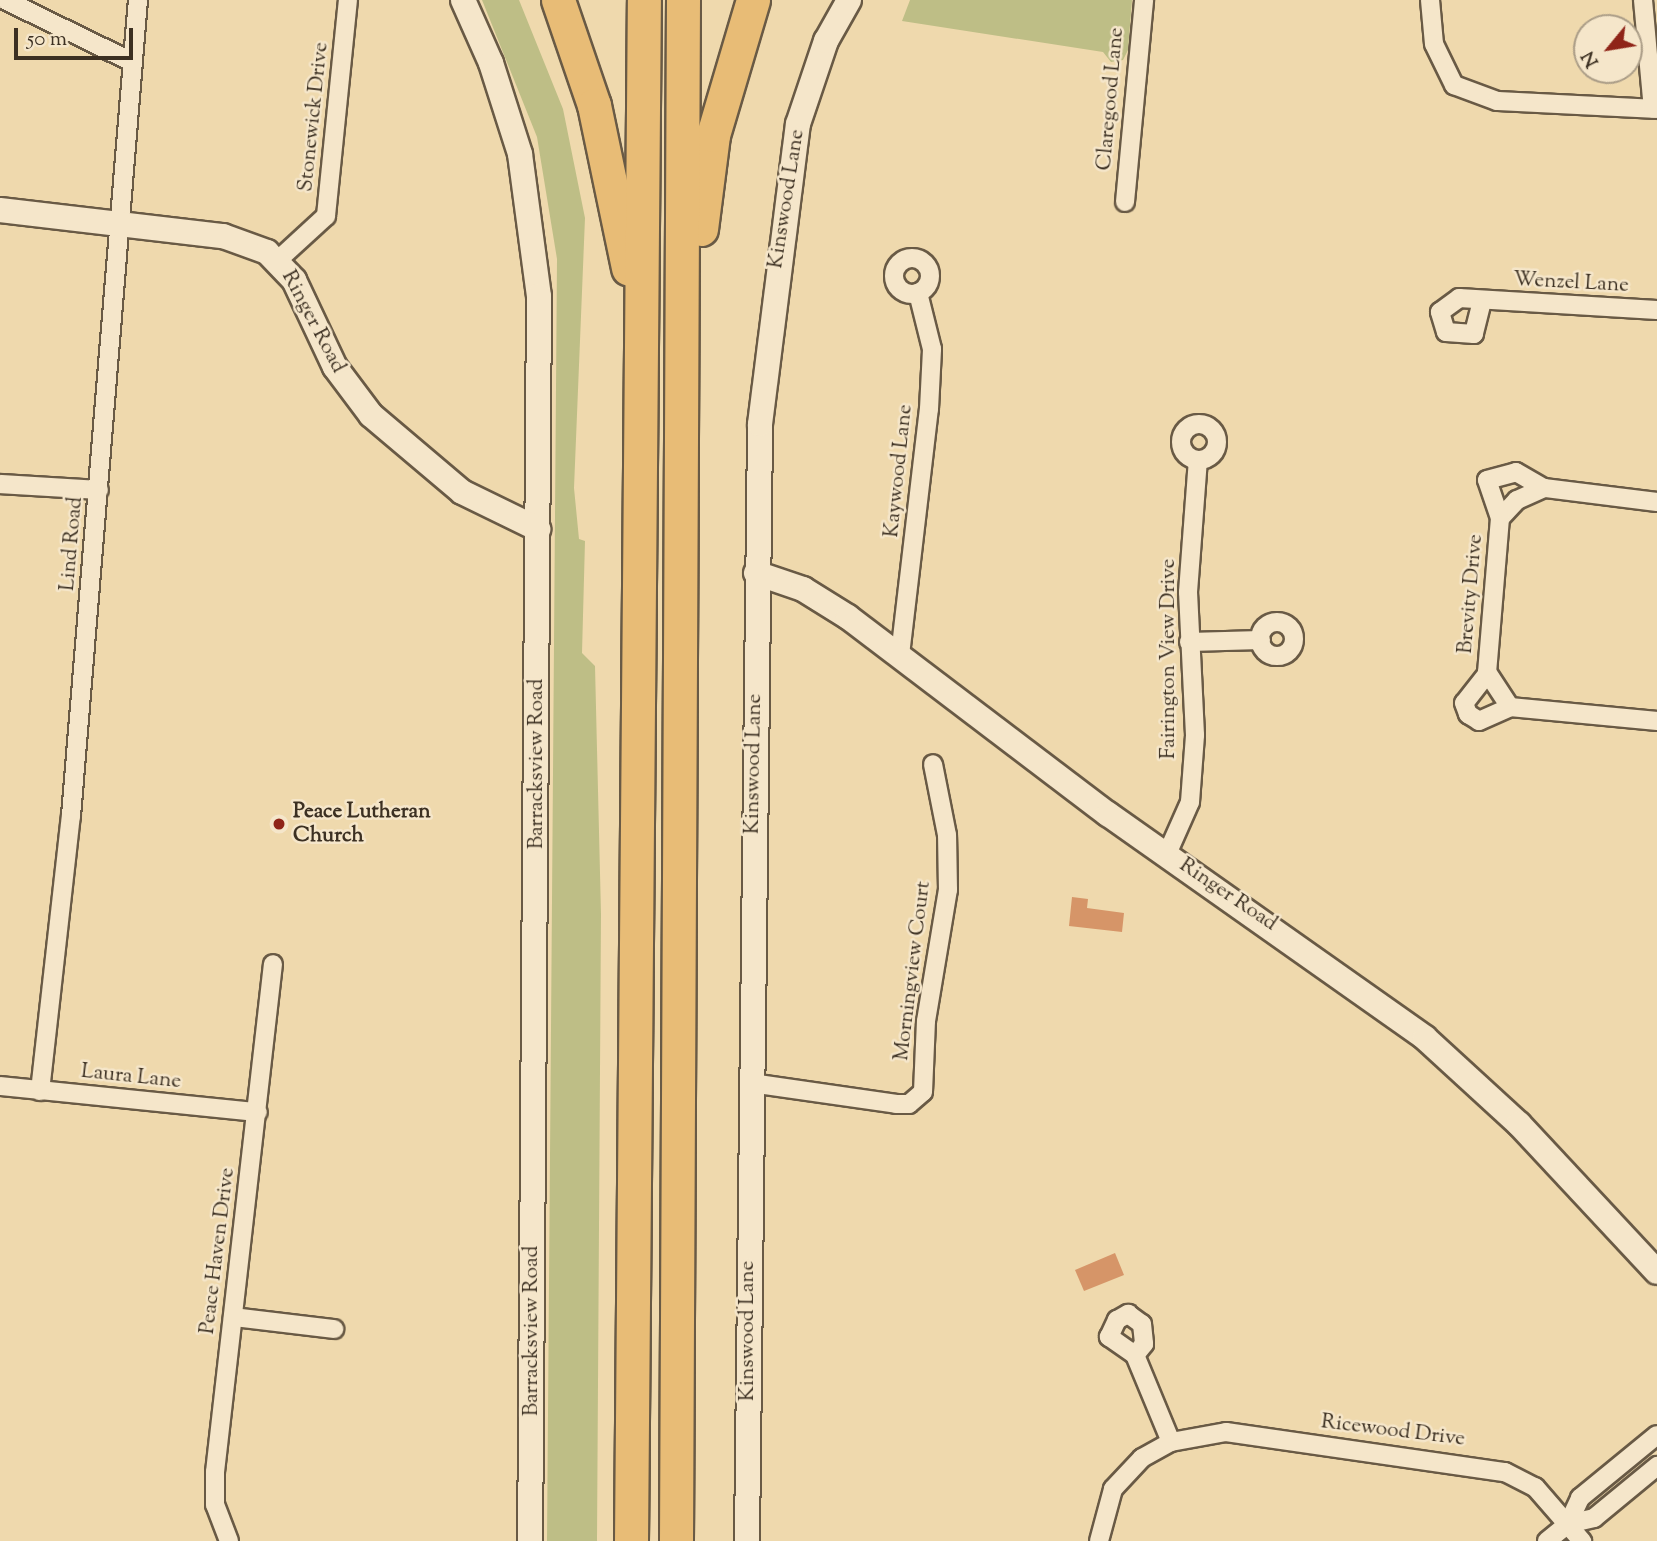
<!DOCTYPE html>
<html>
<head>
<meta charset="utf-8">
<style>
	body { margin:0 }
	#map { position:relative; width:1657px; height:1541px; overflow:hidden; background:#efd9ad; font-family:"Sorts Mill Goudy",serif }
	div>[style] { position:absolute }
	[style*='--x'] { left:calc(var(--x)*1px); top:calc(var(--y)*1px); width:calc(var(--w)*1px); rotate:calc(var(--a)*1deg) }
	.green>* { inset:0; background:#bebe86 }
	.building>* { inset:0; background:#d69568 }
	.roads { filter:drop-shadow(2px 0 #695a45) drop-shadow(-2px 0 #695a45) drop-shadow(0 2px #695a45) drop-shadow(0 -2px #695a45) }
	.street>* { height:18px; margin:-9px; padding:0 9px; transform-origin:9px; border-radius:9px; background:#f5e6ca }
	.street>.ring { margin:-9px; padding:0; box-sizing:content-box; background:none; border:18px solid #f5e6ca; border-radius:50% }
	.secondary>* { height:24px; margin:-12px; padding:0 12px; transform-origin:12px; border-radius:12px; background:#f5e6ca }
	.highway>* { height:33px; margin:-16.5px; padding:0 16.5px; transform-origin:16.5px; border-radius:16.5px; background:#e8bc76 }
	.dots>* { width:19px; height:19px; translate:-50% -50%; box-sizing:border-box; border:4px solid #f5e6ca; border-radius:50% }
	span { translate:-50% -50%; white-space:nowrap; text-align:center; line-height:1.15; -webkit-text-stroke:5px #f5e6ca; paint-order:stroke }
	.street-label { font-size:21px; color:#3c3022 }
	.poi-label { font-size:21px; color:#3c3022; font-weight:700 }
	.left { translate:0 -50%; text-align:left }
	.north { position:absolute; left:1573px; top:14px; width:70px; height:70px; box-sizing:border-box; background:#f5e6ca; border:2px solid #ab9d87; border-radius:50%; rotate:240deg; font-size:19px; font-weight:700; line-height:28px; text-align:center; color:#3c3022 }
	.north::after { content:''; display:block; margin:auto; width:24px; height:32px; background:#8f2418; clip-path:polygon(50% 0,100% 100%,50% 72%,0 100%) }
	.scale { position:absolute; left:14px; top:28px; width:119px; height:32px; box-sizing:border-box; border:4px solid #3c3022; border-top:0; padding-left:9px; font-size:21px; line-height:24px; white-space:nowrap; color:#3c3022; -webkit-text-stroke:5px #f5e6ca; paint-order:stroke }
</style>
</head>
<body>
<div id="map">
	<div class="green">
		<i style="clip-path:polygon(482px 0,519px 0,563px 109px,585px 218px,574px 488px,579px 539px,585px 541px,582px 653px,595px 666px,601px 914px,597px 1541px,547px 1541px,557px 259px,537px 137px)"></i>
		<i style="clip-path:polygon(910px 0,1132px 0,1128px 50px,1123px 60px,1111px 62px,1103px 52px,902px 21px)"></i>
	</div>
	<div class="building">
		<i style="clip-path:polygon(1072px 897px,1088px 899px,1087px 908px,1124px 913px,1122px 932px,1069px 926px)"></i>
		<i style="clip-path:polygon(1115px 1253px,1124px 1275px,1084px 1291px,1075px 1270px)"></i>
	</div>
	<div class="roads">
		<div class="street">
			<i style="--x:5;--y:0;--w:141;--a:26"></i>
			<i style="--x:1430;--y:0;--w:44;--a:84.8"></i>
			<i style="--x:1434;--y:44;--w:46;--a:64"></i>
			<i style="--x:1454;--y:85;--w:46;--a:20.4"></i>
			<i style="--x:1497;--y:101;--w:160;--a:2.9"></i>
			<i style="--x:1643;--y:0;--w:109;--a:84.8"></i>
			<i style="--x:1125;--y:202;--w:203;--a:-84.6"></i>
			<i class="ring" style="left:894px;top:258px;width:18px;height:18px"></i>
			<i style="--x:278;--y:260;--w:65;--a:-42.5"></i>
			<i style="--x:326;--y:216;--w:217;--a:-84.2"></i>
			<i style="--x:1482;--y:301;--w:34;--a:104"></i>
			<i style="--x:1474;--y:334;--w:28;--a:-176"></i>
			<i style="--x:1446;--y:332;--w:21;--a:-107"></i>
			<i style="--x:1440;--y:312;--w:24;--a:-36"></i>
			<i style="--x:1459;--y:298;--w:198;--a:3.5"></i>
			<i class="ring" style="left:1181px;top:424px;width:18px;height:18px"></i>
			<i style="--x:0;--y:484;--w:99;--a:3.5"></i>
			<i style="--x:1657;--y:502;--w:114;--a:-172.9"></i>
			<i style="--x:1544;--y:488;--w:30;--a:156"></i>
			<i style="--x:1517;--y:500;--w:25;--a:133"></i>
			<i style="--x:1500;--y:518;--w:155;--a:94.8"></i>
			<i style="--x:1487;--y:672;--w:42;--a:56.7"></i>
			<i style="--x:1510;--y:707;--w:148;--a:5.4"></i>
			<i style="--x:1500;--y:518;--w:40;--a:-108.9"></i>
			<i style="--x:1487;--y:480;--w:30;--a:-15"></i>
			<i style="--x:1516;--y:472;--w:32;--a:30"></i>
			<i class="ring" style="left:1260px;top:622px;width:16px;height:16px"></i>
			<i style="--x:1189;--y:642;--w:72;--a:-1.6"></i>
			<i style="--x:900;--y:655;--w:248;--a:-83.3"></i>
			<i style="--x:929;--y:409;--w:60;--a:-87.1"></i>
			<i style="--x:932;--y:349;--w:58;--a:-104"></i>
			<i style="--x:1487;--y:674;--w:37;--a:128"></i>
			<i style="--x:1464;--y:703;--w:12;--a:70"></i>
			<i style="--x:1468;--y:714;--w:13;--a:32"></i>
			<i style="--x:1479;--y:721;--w:34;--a:-24"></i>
			<i style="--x:1167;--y:854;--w:57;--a:-66.1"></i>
			<i style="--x:1190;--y:802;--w:67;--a:-85.7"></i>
			<i style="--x:1195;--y:735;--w:143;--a:-92.8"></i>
			<i style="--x:1188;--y:592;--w:132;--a:-85.7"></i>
			<i style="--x:751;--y:1083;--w:147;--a:8.2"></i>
			<i style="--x:896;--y:1104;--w:13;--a:0"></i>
			<i style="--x:909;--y:1104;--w:18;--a:-41"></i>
			<i style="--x:923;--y:1092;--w:71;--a:-87.6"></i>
			<i style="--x:926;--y:1021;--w:133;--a:-80.5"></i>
			<i style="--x:948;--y:890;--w:55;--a:-91"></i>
			<i style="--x:947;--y:835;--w:72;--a:-101.2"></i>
			<i style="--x:0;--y:1086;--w:259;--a:5.8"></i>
			<i style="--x:40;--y:1091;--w:277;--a:-83.6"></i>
			<i style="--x:71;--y:816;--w:819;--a:-85.31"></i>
			<i style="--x:233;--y:1317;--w:102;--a:6.8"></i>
			<i style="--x:1135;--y:1355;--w:32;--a:-145"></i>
			<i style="--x:1109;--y:1337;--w:19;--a:-65"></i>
			<i style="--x:1117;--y:1320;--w:13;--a:-29"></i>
			<i style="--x:1128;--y:1314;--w:17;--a:36"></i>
			<i style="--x:1142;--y:1324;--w:20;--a:84"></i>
			<i style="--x:1144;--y:1344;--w:14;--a:129"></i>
			<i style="--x:1135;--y:1355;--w:94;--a:67.5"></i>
			<i style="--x:1568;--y:1524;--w:27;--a:-13"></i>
			<i style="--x:1594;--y:1518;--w:82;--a:-39.5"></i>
			<i style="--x:229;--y:1541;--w:39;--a:-111"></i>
			<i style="--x:215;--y:1505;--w:33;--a:-90"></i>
			<i style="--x:215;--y:1472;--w:511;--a:-83.49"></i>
			<i style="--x:1099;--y:1541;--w:54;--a:-74.9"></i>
			<i style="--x:1113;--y:1489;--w:42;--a:-46.9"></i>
			<i style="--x:1142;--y:1458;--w:33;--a:-29"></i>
			<i style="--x:1171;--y:1442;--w:56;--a:-10.3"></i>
			<i style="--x:1226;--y:1432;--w:282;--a:8.2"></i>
			<i style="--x:1505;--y:1472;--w:34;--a:27"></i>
			<i style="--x:1535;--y:1487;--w:72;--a:49"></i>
			<i style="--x:1547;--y:1541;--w:27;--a:-39"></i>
			<i style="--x:1568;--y:1524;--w:29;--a:-65"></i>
			<i style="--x:1580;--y:1498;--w:99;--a:-39.3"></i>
		</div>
		<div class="secondary">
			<i style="--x:463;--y:0;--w:69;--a:66"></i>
			<i style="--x:491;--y:63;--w:96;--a:72.3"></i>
			<i style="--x:520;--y:154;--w:143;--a:82.4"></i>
			<i style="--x:539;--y:296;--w:1245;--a:90.41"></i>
			<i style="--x:0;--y:210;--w:225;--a:6.7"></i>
			<i style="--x:223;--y:236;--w:47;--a:20"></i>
			<i style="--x:267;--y:252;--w:39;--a:46"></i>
			<i style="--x:294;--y:280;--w:96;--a:64.8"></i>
			<i style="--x:335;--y:367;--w:60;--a:53.1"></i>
			<i style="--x:371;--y:415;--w:119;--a:40.2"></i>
			<i style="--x:462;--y:492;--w:85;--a:26"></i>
			<i style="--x:756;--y:573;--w:50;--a:18.8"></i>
			<i style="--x:803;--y:589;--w:53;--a:31.9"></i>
			<i style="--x:848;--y:617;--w:326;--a:37.2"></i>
			<i style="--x:1108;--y:814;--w:388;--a:35.2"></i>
			<i style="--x:1425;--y:1038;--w:127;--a:42.5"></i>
			<i style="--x:1519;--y:1124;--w:202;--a:47"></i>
			<i style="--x:747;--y:1541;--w:1117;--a:-89.33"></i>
			<i style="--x:760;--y:424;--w:302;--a:-82.8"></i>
			<i style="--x:798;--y:124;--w:88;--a:-71.4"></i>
			<i style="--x:826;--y:41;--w:47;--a:-60.7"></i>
		</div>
		<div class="highway">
			<i style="--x:558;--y:0;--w:111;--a:71.1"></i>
			<i style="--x:594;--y:105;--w:167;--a:78.2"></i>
			<i style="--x:701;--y:229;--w:95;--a:-82.7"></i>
			<i style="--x:713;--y:135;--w:141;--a:-73.5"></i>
			<i style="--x:631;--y:1541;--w:1541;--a:-89.52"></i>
			<i style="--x:676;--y:1541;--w:1541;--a:-89.74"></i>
		</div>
	</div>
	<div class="dots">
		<i style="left:279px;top:824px;background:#8f2418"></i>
	</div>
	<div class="street-label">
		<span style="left:1111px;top:99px;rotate:-85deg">Claregood Lane</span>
		<span style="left:314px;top:117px;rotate:-84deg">Stonewick Drive</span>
		<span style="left:787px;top:199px;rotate:-81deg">Kinswood Lane</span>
		<span style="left:1571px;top:283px;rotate:3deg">Wenzel Lane</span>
		<span style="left:313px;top:322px;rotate:62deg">Ringer Road</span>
		<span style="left:899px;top:471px;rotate:-84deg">Kaywood Lane</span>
		<span style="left:72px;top:544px;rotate:-85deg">Lind Road</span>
		<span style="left:1471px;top:594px;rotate:-85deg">Brevity Drive</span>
		<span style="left:1169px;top:659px;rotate:-90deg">Fairington View Drive</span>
		<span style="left:537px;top:764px;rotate:-90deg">Barracksview Road</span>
		<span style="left:754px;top:764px;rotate:-89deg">Kinswood Lane</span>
		<span style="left:1228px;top:895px;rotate:34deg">Ringer Road</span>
		<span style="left:913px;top:971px;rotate:-83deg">Morningview Court</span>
		<span style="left:131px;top:1077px;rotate:6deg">Laura Lane</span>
		<span style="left:218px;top:1251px;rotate:-83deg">Peace Haven Drive</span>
		<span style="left:532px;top:1331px;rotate:-90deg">Barracksview Road</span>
		<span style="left:748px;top:1331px;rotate:-90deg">Kinswood Lane</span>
		<span style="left:1393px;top:1431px;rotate:7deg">Ricewood Drive</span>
	</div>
	<div class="poi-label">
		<span class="left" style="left:293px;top:824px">Peace Lutheran<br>Church</span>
	</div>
	<div class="north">N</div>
	<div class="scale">50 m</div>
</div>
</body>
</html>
